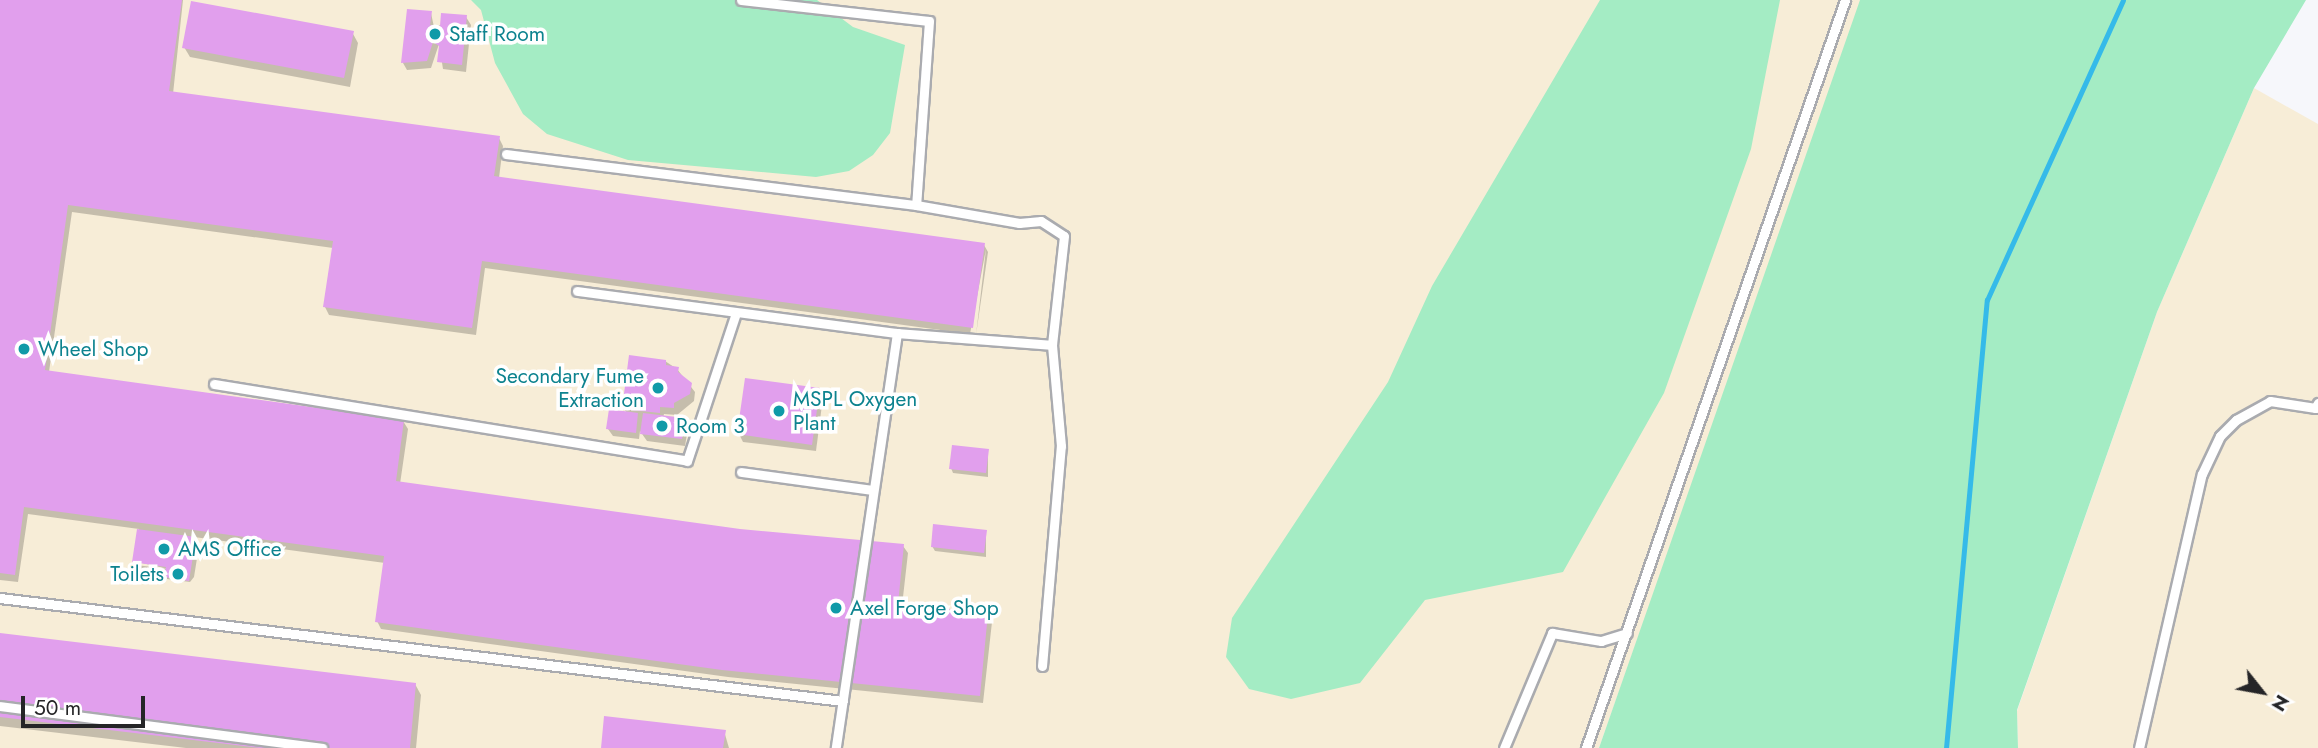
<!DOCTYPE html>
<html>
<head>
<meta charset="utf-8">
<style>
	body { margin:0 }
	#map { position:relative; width:2318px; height:748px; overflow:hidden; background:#f6f7fb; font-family:Jost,sans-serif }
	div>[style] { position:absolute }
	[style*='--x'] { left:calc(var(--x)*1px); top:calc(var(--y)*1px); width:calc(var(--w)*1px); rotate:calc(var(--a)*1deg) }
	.industrial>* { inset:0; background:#f7edd7 }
	.green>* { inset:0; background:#a4ecc4 }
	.shadow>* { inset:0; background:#0003 }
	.stream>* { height:5px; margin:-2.5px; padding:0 2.5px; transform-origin:2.5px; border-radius:2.5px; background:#35bae9 }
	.building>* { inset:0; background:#e19fed }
	.roads { filter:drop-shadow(2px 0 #aaabaf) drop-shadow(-2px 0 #aaabaf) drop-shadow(0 2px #aaabaf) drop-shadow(0 -2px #aaabaf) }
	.lane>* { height:9px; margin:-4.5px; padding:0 4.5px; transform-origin:4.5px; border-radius:4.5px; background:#fff }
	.dots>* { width:19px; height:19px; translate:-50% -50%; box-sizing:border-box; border:4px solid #fff; border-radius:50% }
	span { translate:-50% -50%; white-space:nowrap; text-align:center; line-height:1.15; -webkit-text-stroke:7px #fff; paint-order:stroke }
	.culture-label { font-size:21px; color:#0d838f }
	.left { translate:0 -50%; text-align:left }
	.right { translate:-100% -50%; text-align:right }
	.north { position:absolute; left:2227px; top:657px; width:70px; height:70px; -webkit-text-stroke:5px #fff; paint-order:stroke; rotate:121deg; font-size:19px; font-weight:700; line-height:28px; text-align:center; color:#252527 }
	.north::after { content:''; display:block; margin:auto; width:24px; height:32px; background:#252527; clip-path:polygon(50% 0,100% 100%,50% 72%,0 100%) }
	.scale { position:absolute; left:21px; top:696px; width:124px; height:32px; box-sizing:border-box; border:4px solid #252527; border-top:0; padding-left:9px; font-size:21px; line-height:24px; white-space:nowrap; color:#252527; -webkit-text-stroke:5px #fff; paint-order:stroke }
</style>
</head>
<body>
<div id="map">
	<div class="industrial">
		<i style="clip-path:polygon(0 0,1860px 0,1861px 9px,1599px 748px,0 748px)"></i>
		<i style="clip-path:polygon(2254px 88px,2318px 124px,2318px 748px,2018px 748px,2017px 711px,2157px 312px)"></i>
	</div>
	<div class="green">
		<i style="clip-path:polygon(471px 0,817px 0,853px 27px,905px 45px,890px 133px,873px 155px,849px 171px,816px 177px,628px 160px,547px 134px,523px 114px,495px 63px,481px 10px)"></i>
		<i style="clip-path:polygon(1600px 0,1780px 0,1751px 149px,1664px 393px,1563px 572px,1425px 600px,1360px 683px,1291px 699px,1249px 689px,1226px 657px,1232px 618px,1388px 382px,1432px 286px)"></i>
		<i style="clip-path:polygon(1860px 0,2306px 0,2254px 88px,2157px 312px,2017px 710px,2018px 748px,1599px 748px)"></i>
	</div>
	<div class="shadow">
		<i style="clip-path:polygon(0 0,183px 0,173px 94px,499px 138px,503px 146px,499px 178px,984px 245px,988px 252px,976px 335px,986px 249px,970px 334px,485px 268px,476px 335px,329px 315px,325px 307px,333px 248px,72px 212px,49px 372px,403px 421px,408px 429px,400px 484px,740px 530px,903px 546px,908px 553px,902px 606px,987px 614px,992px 622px,983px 703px,728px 677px,381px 629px,377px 621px,385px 563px,194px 537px,199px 546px,194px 577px,190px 582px,167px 579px,167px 573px,138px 570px,136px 565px,168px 569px,134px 561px,139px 529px,28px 514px,18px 582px,0 580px)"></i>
		<i style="clip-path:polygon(409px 11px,431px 13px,434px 27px,466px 17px,471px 25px,466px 72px,443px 69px,439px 44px,431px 68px,407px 70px,403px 63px)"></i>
		<i style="clip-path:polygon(352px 32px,358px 43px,350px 87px,190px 57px,184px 47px)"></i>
		<i style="clip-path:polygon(665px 361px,677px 369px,695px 392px,694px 401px,677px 415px,664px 414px,663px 418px,683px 420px,688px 428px,685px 446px,647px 441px,640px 431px,639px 439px,613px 436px,608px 429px,627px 413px,624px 409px)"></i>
		<i style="clip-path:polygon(819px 390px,823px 397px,816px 451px,743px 442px,739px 434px)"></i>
		<i style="clip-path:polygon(988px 451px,988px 477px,953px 473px,951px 468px)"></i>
		<i style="clip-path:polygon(986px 532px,986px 557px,935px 551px,932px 546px)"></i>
		<i style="clip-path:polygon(0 635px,415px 684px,421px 695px,416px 748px,186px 748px,0 726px)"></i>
		<i style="clip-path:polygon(724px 731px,729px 748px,603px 748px)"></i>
	</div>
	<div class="stream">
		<i style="--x:1946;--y:748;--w:450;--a:-84.8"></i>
		<i style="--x:1987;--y:300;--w:329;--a:-65.6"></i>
	</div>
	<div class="building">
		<i style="clip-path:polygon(0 0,182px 0,169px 91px,500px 136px,494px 176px,985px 243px,973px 328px,482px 261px,472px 328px,323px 307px,333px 241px,68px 205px,45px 370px,404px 420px,396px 481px,740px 529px,904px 544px,898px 604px,988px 613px,980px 696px,722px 670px,375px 622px,384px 556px,24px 507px,15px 575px,0 573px)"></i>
		<i style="clip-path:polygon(191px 1px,354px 31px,344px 78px,182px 48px)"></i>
		<i style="clip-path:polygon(407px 9px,432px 11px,430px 25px,440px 26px,441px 13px,467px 15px,462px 65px,437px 62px,439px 46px,433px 42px,427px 61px,401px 63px)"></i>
		<i style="clip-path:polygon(629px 355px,666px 360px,666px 365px,679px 367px,678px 372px,692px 383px,690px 394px,674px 403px,674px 408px,660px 407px,660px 413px,622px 409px)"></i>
		<i style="clip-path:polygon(745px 378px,820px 388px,812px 445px,737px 434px)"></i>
		<i style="clip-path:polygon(609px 409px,638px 413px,636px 433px,606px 429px)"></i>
		<i style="clip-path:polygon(643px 413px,685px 418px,682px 439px,640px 434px)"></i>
		<i style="clip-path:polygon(952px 445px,989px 449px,986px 473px,949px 469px)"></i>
		<i style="clip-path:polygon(933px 524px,987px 530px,984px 553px,931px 547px)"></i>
		<i style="clip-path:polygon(137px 529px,196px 537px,189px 581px,164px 577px,166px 567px,132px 562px)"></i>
		<i style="clip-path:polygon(0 633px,416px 683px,410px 748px,261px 748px,0 717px)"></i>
		<i style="clip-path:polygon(604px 716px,726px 730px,723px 748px,601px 748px)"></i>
	</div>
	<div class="roads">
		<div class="lane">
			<i style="--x:741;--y:0;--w:189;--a:6.4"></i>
			<i style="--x:929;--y:21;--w:184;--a:94"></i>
			<i style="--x:916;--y:205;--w:105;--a:9.9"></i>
			<i style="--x:1019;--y:223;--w:22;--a:-5"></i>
			<i style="--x:1041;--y:221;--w:27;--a:33"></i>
			<i style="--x:1064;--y:236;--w:110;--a:96.3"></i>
			<i style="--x:1052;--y:345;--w:155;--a:-175.6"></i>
			<i style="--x:897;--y:333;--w:419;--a:98.4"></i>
			<i style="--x:506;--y:154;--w:413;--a:7.1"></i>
			<i style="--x:577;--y:291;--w:323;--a:7.5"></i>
			<i style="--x:214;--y:384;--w:479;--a:9.2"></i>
			<i style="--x:687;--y:461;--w:156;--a:-71.7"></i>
			<i style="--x:741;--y:472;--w:132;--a:7.8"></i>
			<i style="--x:0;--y:598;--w:849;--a:6.97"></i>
			<i style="--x:1042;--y:666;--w:221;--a:-85.1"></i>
			<i style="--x:1061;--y:446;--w:101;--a:-95.1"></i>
			<i style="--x:0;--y:706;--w:325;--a:7.4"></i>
			<i style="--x:1504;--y:748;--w:125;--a:-67.3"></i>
			<i style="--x:1552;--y:633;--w:50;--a:9.3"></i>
			<i style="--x:1601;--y:641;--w:27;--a:-17"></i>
			<i style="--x:1586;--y:748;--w:792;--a:-70.9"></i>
			<i style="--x:2139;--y:748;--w:281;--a:-77.1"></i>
			<i style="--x:2202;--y:474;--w:42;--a:-64.7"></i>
			<i style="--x:2220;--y:436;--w:23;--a:-45"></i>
			<i style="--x:2236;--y:420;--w:39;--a:-29"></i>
			<i style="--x:2270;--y:401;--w:46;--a:8.8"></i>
			<i style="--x:2315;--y:408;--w:6;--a:-59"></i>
		</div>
	</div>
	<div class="dots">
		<i style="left:435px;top:34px;background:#0f9aa8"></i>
		<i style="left:24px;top:349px;background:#0f9aa8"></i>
		<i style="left:658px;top:388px;background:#0f9aa8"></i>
		<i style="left:779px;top:411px;background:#0f9aa8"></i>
		<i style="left:662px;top:426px;background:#0f9aa8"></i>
		<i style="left:164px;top:549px;background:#0f9aa8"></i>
		<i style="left:178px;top:574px;background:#0f9aa8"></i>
		<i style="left:836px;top:608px;background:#0f9aa8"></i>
	</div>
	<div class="culture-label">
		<span class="left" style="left:449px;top:34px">Staff Room</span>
		<span class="left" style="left:38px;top:349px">Wheel Shop</span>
		<span class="right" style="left:644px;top:388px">Secondary Fume<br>Extraction</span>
		<span class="left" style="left:793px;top:411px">MSPL Oxygen<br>Plant</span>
		<span class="left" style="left:676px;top:426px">Room 3</span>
		<span class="left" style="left:178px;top:549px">AMS Office</span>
		<span class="right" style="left:164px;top:574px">Toilets</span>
		<span class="left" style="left:850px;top:608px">Axel Forge Shop</span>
	</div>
	<div class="north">N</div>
	<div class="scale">50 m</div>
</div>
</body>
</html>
